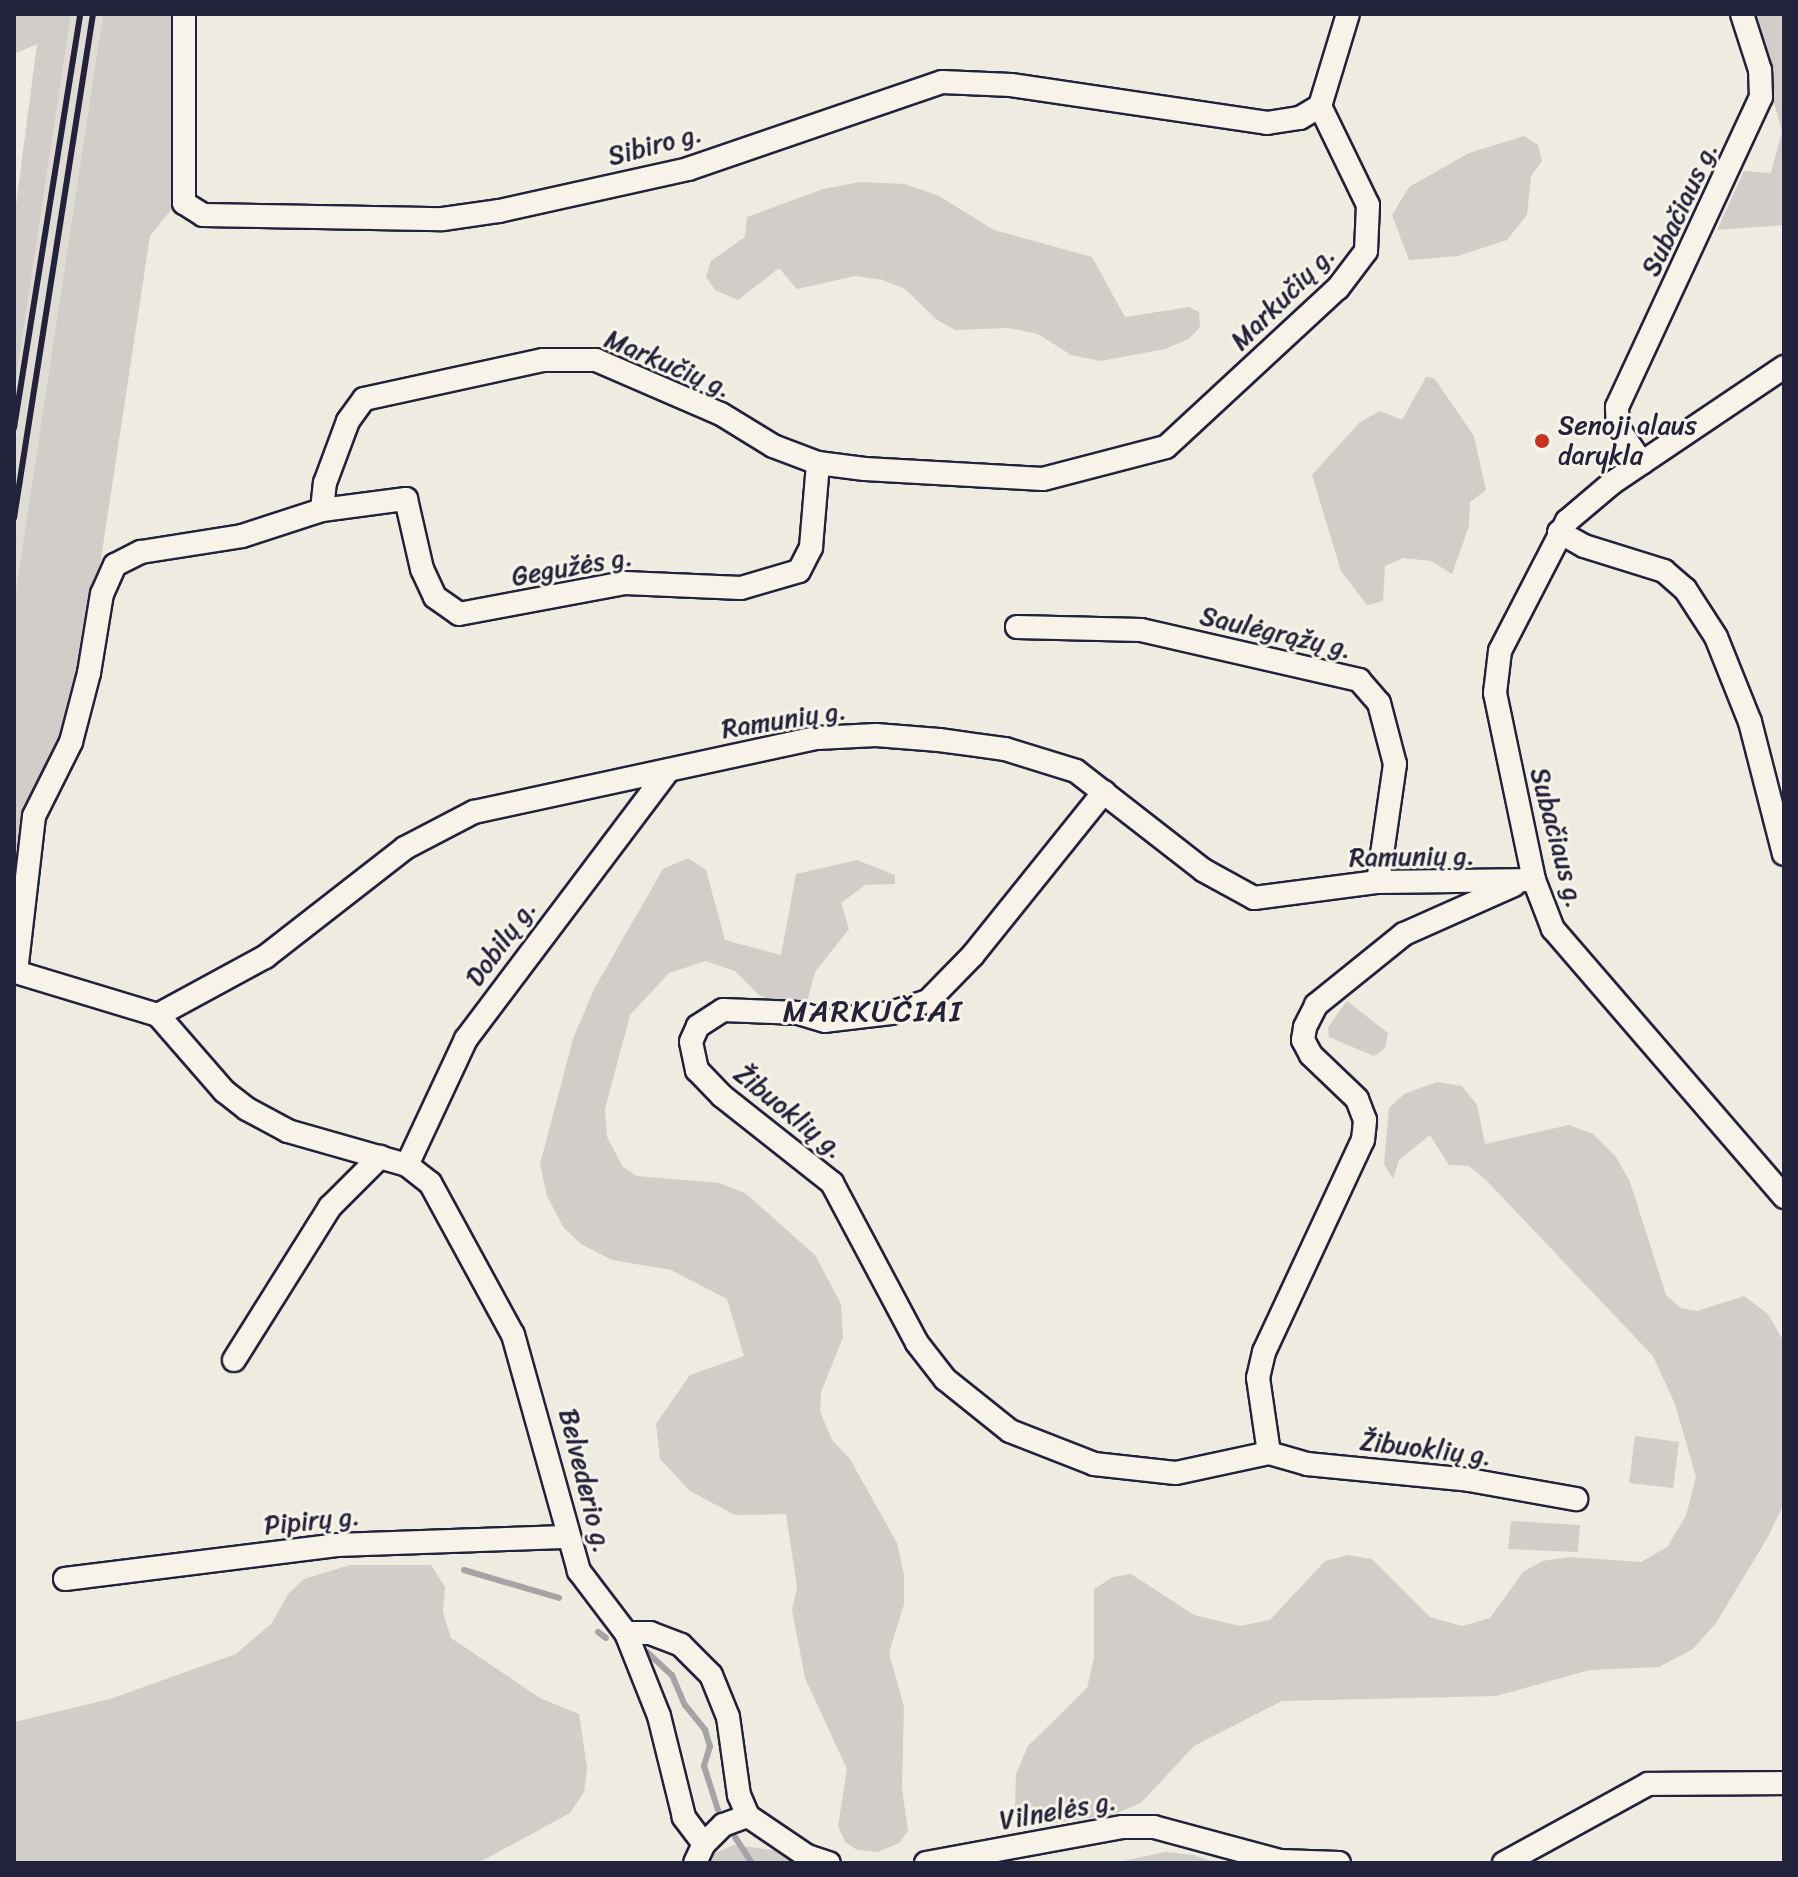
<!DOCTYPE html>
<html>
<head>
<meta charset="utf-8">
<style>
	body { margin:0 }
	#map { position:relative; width:1798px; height:1877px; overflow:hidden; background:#eeebe1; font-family:Sriracha,sans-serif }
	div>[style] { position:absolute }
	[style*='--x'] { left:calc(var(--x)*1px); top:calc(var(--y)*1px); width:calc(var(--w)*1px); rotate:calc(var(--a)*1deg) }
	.built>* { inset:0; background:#dfdcd4 }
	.green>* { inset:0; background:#d1cdc9 }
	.stream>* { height:6px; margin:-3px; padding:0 3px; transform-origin:3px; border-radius:3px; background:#a6a3a6 }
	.roads { filter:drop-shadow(2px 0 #22223b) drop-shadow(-2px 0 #22223b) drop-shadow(0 2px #22223b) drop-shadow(0 -2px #22223b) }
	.minor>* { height:22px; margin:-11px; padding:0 11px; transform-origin:11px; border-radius:11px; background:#f7f3e8 }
	.rail>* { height:6px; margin:-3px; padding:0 3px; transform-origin:3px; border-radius:3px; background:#22223b }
	.dots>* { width:22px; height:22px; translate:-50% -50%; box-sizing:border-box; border:4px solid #f7f3e8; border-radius:50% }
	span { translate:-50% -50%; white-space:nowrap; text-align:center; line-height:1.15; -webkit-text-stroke:6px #f7f3e8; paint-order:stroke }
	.street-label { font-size:26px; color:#22223b }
	.poi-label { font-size:26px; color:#22223b }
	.left { translate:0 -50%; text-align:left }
	.quarter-label { font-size:30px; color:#22223b; letter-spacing:2px }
	.frame { position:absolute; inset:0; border:16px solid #22223b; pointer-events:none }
</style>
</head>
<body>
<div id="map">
	<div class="built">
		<i style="clip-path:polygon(71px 14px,103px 14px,14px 603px,14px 393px)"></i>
	</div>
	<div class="green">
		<i style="clip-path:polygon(14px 14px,71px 14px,14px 393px,14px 220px,37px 44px,14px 54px)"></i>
		<i style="clip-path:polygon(103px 14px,175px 14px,180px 199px,150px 236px,84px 671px,68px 725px,41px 780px,14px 951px,14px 603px)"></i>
		<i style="clip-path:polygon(1749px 14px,1784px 14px,1784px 225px,1717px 230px,1744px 171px,1771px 173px,1782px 131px)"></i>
		<i style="clip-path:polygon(1524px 136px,1538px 145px,1542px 161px,1531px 176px,1527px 215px,1507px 240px,1458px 256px,1409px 260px,1392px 215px,1409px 187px,1469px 153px)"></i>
		<i style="clip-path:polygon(860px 182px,905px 184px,939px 196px,994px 230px,1092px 257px,1125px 317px,1189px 307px,1199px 312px,1200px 327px,1189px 339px,1165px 349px,1101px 361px,1071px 355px,1038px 334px,1008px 328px,955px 330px,936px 319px,905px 289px,883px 280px,855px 276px,797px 289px,779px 268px,738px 300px,715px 290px,706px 277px,711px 261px,745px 237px,747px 217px,823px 189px)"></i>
		<i style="clip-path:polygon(1426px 377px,1434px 378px,1474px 436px,1486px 490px,1470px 502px,1469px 526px,1452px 574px,1431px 561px,1403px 558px,1385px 566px,1383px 601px,1367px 605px,1341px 571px,1312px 475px,1360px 422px,1380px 411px,1402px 420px)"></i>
		<i style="clip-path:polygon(688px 858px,706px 870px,725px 940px,781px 955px,796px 874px,857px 860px,895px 875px,895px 884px,865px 885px,841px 903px,849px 929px,815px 972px,807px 1002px,788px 1008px,759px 995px,735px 971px,706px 961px,669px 973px,630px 1015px,605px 1109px,607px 1137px,623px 1167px,637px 1176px,719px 1183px,745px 1193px,815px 1255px,841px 1304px,843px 1337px,821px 1392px,820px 1411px,832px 1440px,850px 1459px,897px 1543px,904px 1575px,904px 1604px,889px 1653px,904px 1707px,902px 1788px,908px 1831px,899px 1843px,878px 1852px,857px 1850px,845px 1842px,838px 1826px,847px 1769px,805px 1678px,792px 1610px,797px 1587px,786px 1514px,735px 1515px,690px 1491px,660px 1459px,656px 1424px,690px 1375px,744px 1356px,727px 1299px,671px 1270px,612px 1260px,581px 1244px,564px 1228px,547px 1196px,540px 1164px,573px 1039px,594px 989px,663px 869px)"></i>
		<i style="clip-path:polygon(1347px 1001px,1388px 1033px,1385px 1048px,1374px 1056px,1329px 1037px,1328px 1027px)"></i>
		<i style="clip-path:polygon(1437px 1082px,1462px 1086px,1477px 1105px,1485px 1144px,1569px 1125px,1593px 1134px,1616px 1157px,1630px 1182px,1666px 1295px,1681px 1308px,1697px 1311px,1744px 1296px,1768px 1314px,1784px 1342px,1784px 1503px,1768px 1537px,1716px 1623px,1693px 1649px,1659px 1667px,1590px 1670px,1496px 1696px,1282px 1701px,1194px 1746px,1141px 1803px,1112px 1815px,1026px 1827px,1015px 1807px,1016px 1774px,1028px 1746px,1087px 1688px,1094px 1658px,1094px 1589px,1113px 1577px,1131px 1574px,1194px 1615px,1240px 1626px,1270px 1620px,1325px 1561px,1348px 1555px,1372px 1559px,1430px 1617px,1462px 1626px,1490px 1618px,1523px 1572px,1542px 1561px,1570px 1557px,1641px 1562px,1667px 1547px,1686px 1516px,1696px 1477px,1675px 1404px,1653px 1356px,1486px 1180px,1469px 1166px,1449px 1165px,1430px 1135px,1399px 1160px,1393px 1179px,1384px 1164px,1389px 1108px,1404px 1094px)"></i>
		<i style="clip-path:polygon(1635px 1436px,1679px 1442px,1673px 1488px,1629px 1483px)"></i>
		<i style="clip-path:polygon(1511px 1521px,1580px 1525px,1578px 1552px,1508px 1549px)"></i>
		<i style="clip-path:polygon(350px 1565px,431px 1565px,445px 1587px,443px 1612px,451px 1638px,540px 1698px,579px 1714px,587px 1768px,584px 1792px,570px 1813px,478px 1863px,14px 1863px,14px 1722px,110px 1699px,236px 1654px,272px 1623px,288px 1594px,304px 1579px)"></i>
		<i style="clip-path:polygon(734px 1845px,780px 1851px,800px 1863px,710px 1863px,715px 1853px)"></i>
		<i style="clip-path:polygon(1165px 1852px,1194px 1855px,1216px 1863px,1114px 1863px)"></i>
	</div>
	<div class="stream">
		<i style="--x:464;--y:1570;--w:99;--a:16.4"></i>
		<i style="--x:598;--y:1632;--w:10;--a:37"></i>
		<i style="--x:647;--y:1652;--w:34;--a:43"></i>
		<i style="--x:672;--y:1675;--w:33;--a:67"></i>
		<i style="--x:685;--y:1705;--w:32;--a:51"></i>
		<i style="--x:705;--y:1730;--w:17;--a:73"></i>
		<i style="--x:710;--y:1746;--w:21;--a:107"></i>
		<i style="--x:704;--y:1766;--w:46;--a:72.3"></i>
		<i style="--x:735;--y:1837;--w:31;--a:57"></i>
	</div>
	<div class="roads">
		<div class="minor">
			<i style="--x:184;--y:14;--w:189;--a:90"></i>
			<i style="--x:184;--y:203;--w:22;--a:32"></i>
			<i style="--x:203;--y:215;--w:240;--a:1"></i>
			<i style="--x:443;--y:219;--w:57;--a:-8.1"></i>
			<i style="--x:499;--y:211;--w:194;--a:-12.5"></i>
			<i style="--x:688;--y:169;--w:268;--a:-18.9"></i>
			<i style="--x:942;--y:82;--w:69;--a:2.5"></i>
			<i style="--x:1011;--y:85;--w:259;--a:8.4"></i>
			<i style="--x:1267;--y:123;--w:33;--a:-9"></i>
			<i style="--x:1300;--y:118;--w:23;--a:-31"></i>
			<i style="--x:1784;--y:367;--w:207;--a:146"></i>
			<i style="--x:1612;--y:483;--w:59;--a:139.8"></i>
			<i style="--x:1567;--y:521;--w:146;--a:117.3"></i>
			<i style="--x:1500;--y:651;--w:42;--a:96.8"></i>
			<i style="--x:1495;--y:693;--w:191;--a:78.2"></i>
			<i style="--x:1534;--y:880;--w:53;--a:68.8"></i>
			<i style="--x:1553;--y:929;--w:354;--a:49.2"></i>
			<i style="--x:1642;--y:463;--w:42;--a:-124.4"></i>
			<i style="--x:1618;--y:428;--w:21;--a:-93"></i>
			<i style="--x:1617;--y:407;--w:342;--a:-65.1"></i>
			<i style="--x:1761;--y:97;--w:27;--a:-92"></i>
			<i style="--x:1760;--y:70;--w:59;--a:-107.8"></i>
			<i style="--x:322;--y:510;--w:27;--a:-84"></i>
			<i style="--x:325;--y:483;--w:66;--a:-69.6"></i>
			<i style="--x:348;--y:421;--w:27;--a:-54"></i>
			<i style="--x:364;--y:399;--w:183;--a:-12.3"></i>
			<i style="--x:543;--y:360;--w:53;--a:0"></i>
			<i style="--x:596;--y:360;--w:136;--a:23.4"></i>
			<i style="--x:721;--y:414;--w:61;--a:31.6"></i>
			<i style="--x:773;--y:446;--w:48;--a:20.7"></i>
			<i style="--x:818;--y:463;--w:47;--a:7.3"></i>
			<i style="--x:865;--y:469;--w:178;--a:3.2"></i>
			<i style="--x:1043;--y:479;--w:127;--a:-14.6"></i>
			<i style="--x:1166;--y:447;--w:234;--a:-42.8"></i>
			<i style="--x:1338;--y:288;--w:46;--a:-52.9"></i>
			<i style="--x:1366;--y:251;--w:46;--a:-87.5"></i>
			<i style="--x:1368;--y:205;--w:110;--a:-115.9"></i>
			<i style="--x:1320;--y:106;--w:96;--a:-73.1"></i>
			<i style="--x:1559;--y:532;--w:29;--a:29"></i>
			<i style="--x:1584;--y:546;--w:84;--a:17.4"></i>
			<i style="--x:1664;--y:571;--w:28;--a:41"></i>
			<i style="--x:1685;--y:589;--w:57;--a:57.1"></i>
			<i style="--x:1716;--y:637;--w:92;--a:68.2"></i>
			<i style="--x:1750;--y:722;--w:136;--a:75.6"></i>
			<i style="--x:1017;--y:627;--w:124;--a:1.4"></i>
			<i style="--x:1141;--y:630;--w:224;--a:12.9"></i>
			<i style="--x:1359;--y:680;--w:30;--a:49"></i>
			<i style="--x:1379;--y:703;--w:63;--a:75.3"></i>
			<i style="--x:1395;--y:764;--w:119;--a:98.2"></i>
			<i style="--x:1104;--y:792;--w:209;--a:128.8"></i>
			<i style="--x:973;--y:955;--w:64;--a:134.4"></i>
			<i style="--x:928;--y:1001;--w:39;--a:162"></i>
			<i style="--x:891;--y:1013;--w:66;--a:173.1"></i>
			<i style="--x:825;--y:1021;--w:27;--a:-163"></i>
			<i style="--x:799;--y:1013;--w:76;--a:-177.7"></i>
			<i style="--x:723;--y:1010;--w:30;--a:147"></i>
			<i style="--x:698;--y:1026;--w:17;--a:114"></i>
			<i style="--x:691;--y:1042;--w:29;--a:78"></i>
			<i style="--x:697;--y:1070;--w:36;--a:46"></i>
			<i style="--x:722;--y:1096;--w:140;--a:38.3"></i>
			<i style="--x:832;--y:1183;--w:181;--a:62"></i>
			<i style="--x:917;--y:1343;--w:46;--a:52.1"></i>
			<i style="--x:945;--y:1379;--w:83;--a:38.7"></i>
			<i style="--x:1010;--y:1431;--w:90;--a:21.4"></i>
			<i style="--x:1094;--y:1464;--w:82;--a:6.3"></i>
			<i style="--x:1176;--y:1473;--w:95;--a:-12.1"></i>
			<i style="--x:1269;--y:1453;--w:76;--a:-98.3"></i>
			<i style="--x:1258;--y:1378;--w:27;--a:-77"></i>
			<i style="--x:1264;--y:1352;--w:234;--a:-65"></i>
			<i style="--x:1363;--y:1140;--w:20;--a:-84"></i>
			<i style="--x:1365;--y:1120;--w:22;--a:-111"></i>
			<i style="--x:1357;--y:1099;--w:64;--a:-136.3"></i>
			<i style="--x:1311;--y:1055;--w:17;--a:-118"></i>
			<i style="--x:1303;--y:1040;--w:13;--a:-81"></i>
			<i style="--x:1305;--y:1027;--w:25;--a:-63"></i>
			<i style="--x:1316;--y:1005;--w:113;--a:-38.9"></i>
			<i style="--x:1404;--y:934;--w:120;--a:-24"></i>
			<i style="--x:158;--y:1015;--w:122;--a:-28.5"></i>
			<i style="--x:265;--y:957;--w:177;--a:-37.9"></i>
			<i style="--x:405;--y:848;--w:78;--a:-27.6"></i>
			<i style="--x:474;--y:812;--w:351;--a:-12.2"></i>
			<i style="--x:817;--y:738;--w:59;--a:-2.9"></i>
			<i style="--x:876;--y:735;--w:63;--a:4.5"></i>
			<i style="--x:939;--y:740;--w:67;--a:7.8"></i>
			<i style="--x:1005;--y:749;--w:74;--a:17.2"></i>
			<i style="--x:1076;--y:771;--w:161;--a:37.9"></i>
			<i style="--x:1203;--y:870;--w:58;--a:28.8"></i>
			<i style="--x:1254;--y:898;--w:125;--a:-7.4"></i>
			<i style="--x:1378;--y:882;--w:156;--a:-0.7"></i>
			<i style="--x:407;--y:1165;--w:139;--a:-64.9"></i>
			<i style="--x:466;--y:1039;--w:336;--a:-53"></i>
			<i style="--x:234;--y:1360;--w:181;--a:-57.9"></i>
			<i style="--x:330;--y:1207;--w:71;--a:-45"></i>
			<i style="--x:1269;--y:1453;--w:40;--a:16"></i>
			<i style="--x:1307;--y:1464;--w:163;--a:5.6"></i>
			<i style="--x:1469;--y:1480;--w:109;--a:10.1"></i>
			<i style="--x:65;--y:1579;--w:274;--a:-7.1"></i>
			<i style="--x:337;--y:1545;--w:229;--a:-2"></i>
			<i style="--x:626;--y:1633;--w:24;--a:0"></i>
			<i style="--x:650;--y:1633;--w:33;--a:21"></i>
			<i style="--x:681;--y:1645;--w:42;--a:45"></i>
			<i style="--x:711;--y:1675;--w:45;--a:68"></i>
			<i style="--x:728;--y:1717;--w:79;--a:82"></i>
			<i style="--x:739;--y:1795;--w:23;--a:67"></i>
			<i style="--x:704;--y:1844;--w:34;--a:-127"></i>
			<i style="--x:684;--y:1817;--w:104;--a:-103.9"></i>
			<i style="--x:659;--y:1716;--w:89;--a:-111.7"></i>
			<i style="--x:626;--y:1633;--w:78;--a:-127.2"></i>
			<i style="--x:579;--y:1571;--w:245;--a:-105.6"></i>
			<i style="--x:513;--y:1335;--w:173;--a:-118.6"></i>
			<i style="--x:430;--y:1183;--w:29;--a:-142"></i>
			<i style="--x:407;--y:1165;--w:124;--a:-164.1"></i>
			<i style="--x:288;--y:1131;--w:47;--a:-151.8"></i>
			<i style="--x:247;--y:1109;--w:29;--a:-142"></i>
			<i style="--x:224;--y:1091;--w:101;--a:-131"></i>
			<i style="--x:158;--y:1015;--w:148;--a:-163.2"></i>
			<i style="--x:16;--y:972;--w:157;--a:-83.4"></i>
			<i style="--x:34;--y:816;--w:83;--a:-63.4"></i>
			<i style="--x:71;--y:742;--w:71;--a:-75.4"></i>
			<i style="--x:89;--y:673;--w:80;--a:-80.7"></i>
			<i style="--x:102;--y:594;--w:32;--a:-66"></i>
			<i style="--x:115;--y:565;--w:29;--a:-27"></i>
			<i style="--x:141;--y:552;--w:102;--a:-9"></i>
			<i style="--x:242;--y:536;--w:84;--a:-18"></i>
			<i style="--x:322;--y:510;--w:85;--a:-7.5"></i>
			<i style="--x:406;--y:499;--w:72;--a:77.1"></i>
			<i style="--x:422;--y:569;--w:31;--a:65"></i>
			<i style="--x:435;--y:597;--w:29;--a:35"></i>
			<i style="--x:459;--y:614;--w:169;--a:-10.6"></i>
			<i style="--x:625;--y:583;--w:116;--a:2.5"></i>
			<i style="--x:741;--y:588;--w:60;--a:-16.3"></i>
			<i style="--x:799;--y:571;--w:27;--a:-63"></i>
			<i style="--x:811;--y:547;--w:84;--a:-85.2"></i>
			<i style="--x:695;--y:1863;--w:21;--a:-65"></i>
			<i style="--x:704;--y:1844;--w:27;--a:-45"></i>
			<i style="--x:723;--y:1825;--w:27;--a:-20"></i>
			<i style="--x:748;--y:1816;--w:71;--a:34.1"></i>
			<i style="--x:807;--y:1856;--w:23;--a:18"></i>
			<i style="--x:926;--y:1863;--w:200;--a:-10.4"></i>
			<i style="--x:1123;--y:1827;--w:31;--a:0"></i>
			<i style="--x:1154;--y:1827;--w:131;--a:15.1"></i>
			<i style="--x:1280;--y:1861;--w:59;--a:1.9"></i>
			<i style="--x:1504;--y:1863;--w:164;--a:-28.7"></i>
			<i style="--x:1648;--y:1784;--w:136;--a:-0.4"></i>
		</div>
	</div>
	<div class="rail">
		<i style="--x:14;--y:428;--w:419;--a:-80.9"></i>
		<i style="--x:14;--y:518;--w:510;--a:-81.09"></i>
	</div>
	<div class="dots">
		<i style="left:1542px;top:441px;background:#c8321e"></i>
	</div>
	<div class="street-label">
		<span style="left:655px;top:145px;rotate:-15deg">Sibiro g.</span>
		<span style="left:1680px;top:209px;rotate:-65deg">Subačiaus g.</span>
		<span style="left:1283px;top:298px;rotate:-45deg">Markučių g.</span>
		<span style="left:668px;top:364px;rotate:23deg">Markučių g.</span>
		<span style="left:572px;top:567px;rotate:-10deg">Gegužės g.</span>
		<span style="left:1276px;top:633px;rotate:13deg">Saulėgrąžų g.</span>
		<span style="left:784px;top:720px;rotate:-9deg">Ramunių g.</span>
		<span style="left:1557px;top:838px;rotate:75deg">Subačiaus g.</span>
		<span style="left:1412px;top:857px;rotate:-1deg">Ramunių g.</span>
		<span style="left:501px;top:943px;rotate:-54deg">Dobilų g.</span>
		<span style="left:789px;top:1112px;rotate:39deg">Žibuoklių g.</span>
		<span style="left:1426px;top:1449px;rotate:7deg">Žibuoklių g.</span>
		<span style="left:585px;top:1481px;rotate:76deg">Belvederio g.</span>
		<span style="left:312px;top:1521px;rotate:-6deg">Pipirų g.</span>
		<span style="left:1058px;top:1811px;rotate:-10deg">Vilnelės g.</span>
	</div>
	<div class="poi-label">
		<span class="left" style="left:1558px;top:441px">Senoji alaus<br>darykla</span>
	</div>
	<div class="quarter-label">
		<span style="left:873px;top:1011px">MARKUČIAI</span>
	</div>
	<div class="frame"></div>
</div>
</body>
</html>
